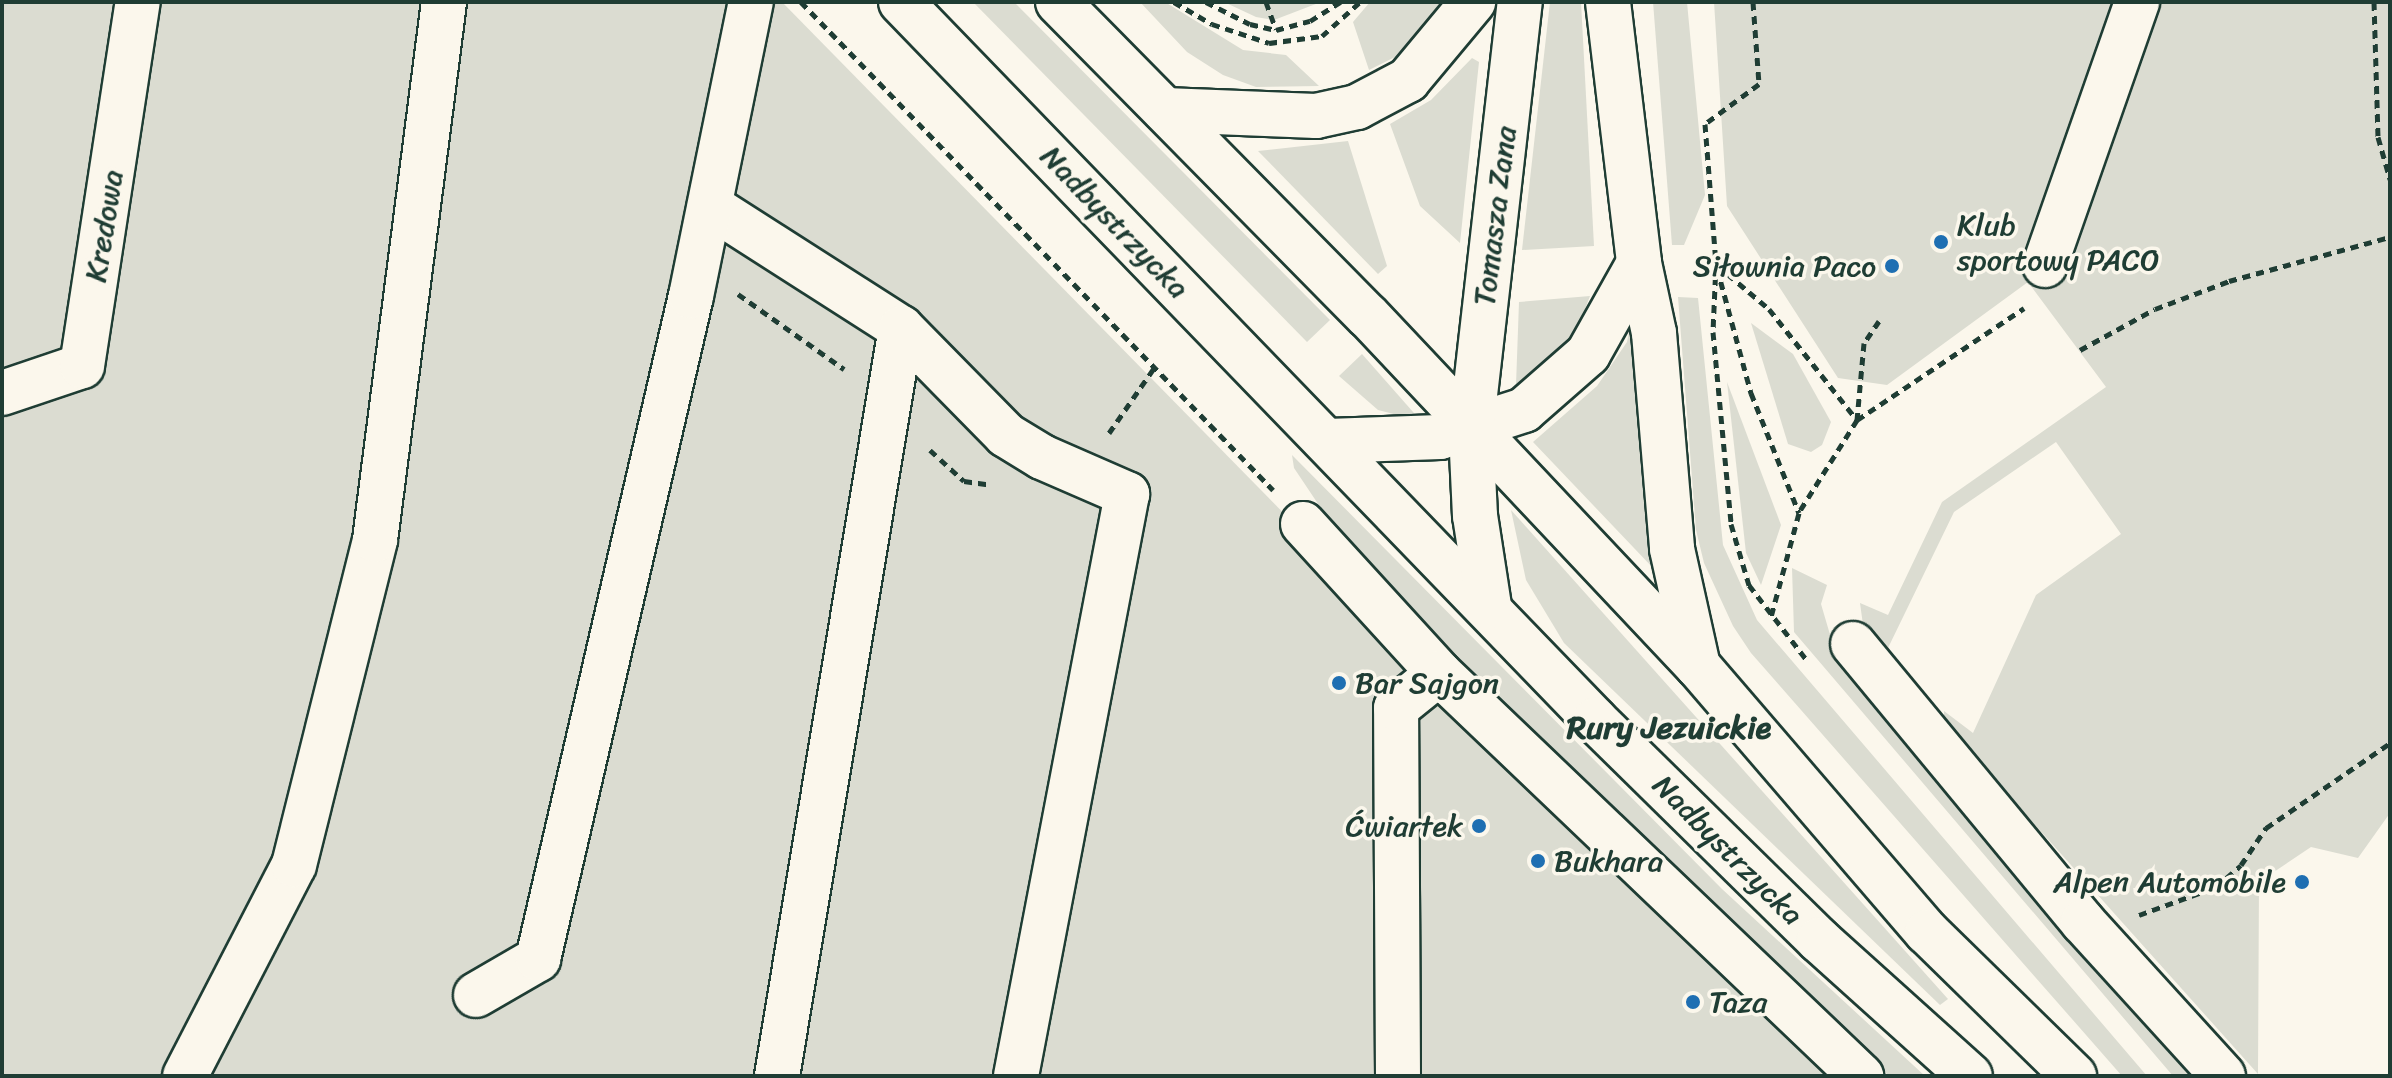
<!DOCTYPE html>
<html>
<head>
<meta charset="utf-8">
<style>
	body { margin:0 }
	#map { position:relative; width:2392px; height:1078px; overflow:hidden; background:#fbf7ec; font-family:Sriracha,sans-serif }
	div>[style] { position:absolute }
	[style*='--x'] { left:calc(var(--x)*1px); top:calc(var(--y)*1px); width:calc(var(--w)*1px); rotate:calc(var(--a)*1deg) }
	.green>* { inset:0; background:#dbdcd1 }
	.path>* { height:5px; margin-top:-2.5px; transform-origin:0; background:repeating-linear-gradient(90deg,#1f3d34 0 8px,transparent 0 14px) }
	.roads { filter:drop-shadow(2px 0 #1f3d34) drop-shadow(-2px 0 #1f3d34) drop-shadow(0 2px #1f3d34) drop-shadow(0 -2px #1f3d34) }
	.minor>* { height:44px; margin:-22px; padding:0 22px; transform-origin:22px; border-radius:22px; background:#fbf7ec }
	.dots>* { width:22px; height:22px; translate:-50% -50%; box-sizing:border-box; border:4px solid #fbf7ec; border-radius:50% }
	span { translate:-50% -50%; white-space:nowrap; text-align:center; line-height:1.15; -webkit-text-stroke:7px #fbf7ec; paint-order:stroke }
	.street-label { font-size:30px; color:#1f3d34 }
	.poi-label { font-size:30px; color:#1f3d34 }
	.left { translate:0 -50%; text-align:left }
	.right { translate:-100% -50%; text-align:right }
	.neighbourhood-label { font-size:32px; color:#1f3d34; font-weight:700 }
	.frame { position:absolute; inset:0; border:4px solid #1f3d34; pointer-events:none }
</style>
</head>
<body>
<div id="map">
	<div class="green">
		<i style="clip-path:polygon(2px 2px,782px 2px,1836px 1076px,2px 1076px)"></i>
		<i style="clip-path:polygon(973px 2px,1014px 2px,1330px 320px,1307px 342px)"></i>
		<i style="clip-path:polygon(1140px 2px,1165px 2px,1243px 50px,1286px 55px,1319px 86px,1256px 87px,1223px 75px,1187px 52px)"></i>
		<i style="clip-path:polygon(1224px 2px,1321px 2px,1274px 20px,1256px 17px)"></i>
		<i style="clip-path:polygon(1370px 2px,1444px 2px,1397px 56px,1369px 70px,1353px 22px)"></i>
		<i style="clip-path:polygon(1550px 2px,1581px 2px,1594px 246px,1522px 250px)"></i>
		<i style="clip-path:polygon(1653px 2px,1687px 2px,1705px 195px,1684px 245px,1672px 245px)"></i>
		<i style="clip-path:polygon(1714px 2px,2390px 2px,2390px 813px,2358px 858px,2311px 847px,2259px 882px,2258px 1074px,2002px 788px,1993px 793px,1944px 733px,1944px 711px,1973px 733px,2036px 595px,2121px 534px,2056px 442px,1954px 512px,1888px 648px,1910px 674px,1900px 674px,1871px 645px,1863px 625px,1860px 603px,1888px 615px,1942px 502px,2106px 387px,2028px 282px,1887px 385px,1838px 378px,1727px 206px)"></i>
		<i style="clip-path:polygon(1472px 58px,1479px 62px,1460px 243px,1420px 206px,1390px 124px,1431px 100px)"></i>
		<i style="clip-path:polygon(1348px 141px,1387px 266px,1378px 274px,1258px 151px)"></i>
		<i style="clip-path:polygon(1590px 296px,1570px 348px,1521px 388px,1516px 385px,1519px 302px)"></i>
		<i style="clip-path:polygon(1678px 297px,1698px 298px,1723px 545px,1757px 620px,2147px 1076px,2122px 1076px,1751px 653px,1733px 626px,1704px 563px,1696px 530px)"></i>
		<i style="clip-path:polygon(1751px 323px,1793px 354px,1831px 422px,1822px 445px,1811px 452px,1788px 444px)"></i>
		<i style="clip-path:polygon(1630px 327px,1635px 328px,1658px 567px,1654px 569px,1533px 442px,1597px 386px,1627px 342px)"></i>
		<i style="clip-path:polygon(1362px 354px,1421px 421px,1378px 410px,1339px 376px)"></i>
		<i style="clip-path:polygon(1727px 382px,1781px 525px,1761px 585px,1746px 553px)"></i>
		<i style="clip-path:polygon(1292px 455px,1722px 889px,1925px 1076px,1889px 1076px,1388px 596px,1355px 559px,1294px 468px)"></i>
		<i style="clip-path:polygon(1511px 510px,1948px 999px,1940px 1005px,1564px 643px,1526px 580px)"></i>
		<i style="clip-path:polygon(1792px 568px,1827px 585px,1821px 604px,1831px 638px,2211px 1076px,2173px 1076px,1794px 632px)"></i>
	</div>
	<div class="path">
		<i style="--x:801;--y:2;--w:679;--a:45.95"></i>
		<i style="--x:1174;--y:2;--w:44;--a:30.1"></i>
		<i style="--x:1212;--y:24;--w:60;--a:18.4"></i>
		<i style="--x:1269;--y:43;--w:53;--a:-7.5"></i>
		<i style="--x:1322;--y:36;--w:51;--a:-41.8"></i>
		<i style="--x:1206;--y:2;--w:49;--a:26.6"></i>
		<i style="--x:1250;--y:24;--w:27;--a:13"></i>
		<i style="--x:1276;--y:30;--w:35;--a:-15"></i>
		<i style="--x:1310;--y:21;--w:36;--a:-32"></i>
		<i style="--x:1266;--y:2;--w:29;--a:70"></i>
		<i style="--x:1753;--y:2;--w:82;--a:85.8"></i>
		<i style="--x:1759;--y:84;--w:67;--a:143.5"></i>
		<i style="--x:1705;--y:124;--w:139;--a:85.5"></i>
		<i style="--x:1716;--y:263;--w:69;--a:92.5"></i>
		<i style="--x:1713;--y:332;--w:193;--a:84.6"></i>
		<i style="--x:1731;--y:524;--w:64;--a:73.6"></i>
		<i style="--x:1749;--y:585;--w:93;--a:52.4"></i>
		<i style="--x:2374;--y:2;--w:135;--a:88.3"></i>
		<i style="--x:2378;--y:137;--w:44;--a:74.1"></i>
		<i style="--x:1717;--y:265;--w:68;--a:40.2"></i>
		<i style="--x:1769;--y:309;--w:142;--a:51.6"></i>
		<i style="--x:1857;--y:420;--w:109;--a:122.2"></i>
		<i style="--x:1717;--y:268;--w:130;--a:74.8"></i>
		<i style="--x:1751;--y:393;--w:129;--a:68.2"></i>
		<i style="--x:1799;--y:513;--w:108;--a:105.1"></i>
		<i style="--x:738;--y:294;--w:130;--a:35.3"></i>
		<i style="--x:1879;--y:321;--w:27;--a:124"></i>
		<i style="--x:1864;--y:343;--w:77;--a:95.2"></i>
		<i style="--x:1857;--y:420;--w:201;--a:-33.8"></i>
		<i style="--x:2080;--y:350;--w:85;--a:-28.7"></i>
		<i style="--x:2155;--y:309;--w:79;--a:-20.7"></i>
		<i style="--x:2229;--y:281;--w:167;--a:-15.3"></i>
		<i style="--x:1109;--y:433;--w:79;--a:-55.3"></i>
		<i style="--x:930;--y:450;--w:46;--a:42.4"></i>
		<i style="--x:964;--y:481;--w:27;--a:8"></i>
		<i style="--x:2139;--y:915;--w:82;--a:-20"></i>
		<i style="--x:2216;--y:887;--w:33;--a:-41"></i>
		<i style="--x:2241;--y:865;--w:45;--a:-56"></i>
		<i style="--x:2266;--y:828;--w:150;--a:-34.4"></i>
	</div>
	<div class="roads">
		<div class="minor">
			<i style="--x:901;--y:2;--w:999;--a:45.97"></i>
			<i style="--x:1595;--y:720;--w:314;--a:44.5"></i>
			<i style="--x:1819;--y:940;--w:203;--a:42"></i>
			<i style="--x:1058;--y:2;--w:441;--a:45.4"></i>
			<i style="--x:1368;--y:316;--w:481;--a:46.7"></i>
			<i style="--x:1698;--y:666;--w:351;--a:49.3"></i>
			<i style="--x:1927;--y:932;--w:206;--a:44.4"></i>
			<i style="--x:1608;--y:2;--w:263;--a:83.2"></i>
			<i style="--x:1639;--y:263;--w:72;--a:77.9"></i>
			<i style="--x:1654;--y:333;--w:217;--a:85.2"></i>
			<i style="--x:1672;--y:549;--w:120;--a:77.5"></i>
			<i style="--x:1165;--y:110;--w:151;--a:2.3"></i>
			<i style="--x:1316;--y:116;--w:42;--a:-12.4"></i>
			<i style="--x:1357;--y:107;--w:58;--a:-27.9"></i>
			<i style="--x:1408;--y:80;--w:102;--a:-50.2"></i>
			<i style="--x:710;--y:206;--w:227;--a:32.6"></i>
			<i style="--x:901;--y:328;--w:150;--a:45.5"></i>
			<i style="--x:1006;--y:435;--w:42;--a:31.4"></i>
			<i style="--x:1042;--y:457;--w:93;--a:23.5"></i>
			<i style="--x:1127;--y:494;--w:592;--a:100.8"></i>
			<i style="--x:2045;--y:265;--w:279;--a:-70.7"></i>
			<i style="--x:2;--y:393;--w:84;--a:-18.6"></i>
			<i style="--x:82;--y:366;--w:368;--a:-81.3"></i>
			<i style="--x:1328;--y:441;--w:112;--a:-2"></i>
			<i style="--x:1440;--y:437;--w:88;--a:-17.8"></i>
			<i style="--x:1524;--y:410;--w:85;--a:-41.2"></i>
			<i style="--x:1588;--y:354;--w:104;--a:-60.7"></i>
			<i style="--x:1303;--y:524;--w:202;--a:47.6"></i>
			<i style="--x:1439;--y:673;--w:584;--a:43.68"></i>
			<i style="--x:1489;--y:606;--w:91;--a:-98.8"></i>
			<i style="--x:1475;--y:516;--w:86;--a:-92.7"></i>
			<i style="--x:1471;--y:430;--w:431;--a:-83.5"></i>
			<i style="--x:1853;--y:644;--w:361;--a:50.4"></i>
			<i style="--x:2083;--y:922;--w:208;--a:47.7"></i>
			<i style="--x:476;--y:995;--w:72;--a:-30.1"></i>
			<i style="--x:538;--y:959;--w:680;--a:-77.01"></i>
			<i style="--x:691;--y:296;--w:300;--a:-78.5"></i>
			<i style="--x:185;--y:1076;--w:237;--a:-62.7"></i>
			<i style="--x:294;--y:865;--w:335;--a:-76"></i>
			<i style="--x:375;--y:540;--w:542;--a:-82.69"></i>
			<i style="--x:777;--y:1076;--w:758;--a:-80.59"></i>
			<i style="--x:1398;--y:1076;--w:368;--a:-90.3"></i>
			<i style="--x:1396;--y:708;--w:55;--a:-39.1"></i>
		</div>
	</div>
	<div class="dots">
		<i style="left:1941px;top:242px;background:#1f6fb2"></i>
		<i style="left:1892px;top:266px;background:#1f6fb2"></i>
		<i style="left:1339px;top:683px;background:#1f6fb2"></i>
		<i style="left:1479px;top:826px;background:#1f6fb2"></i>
		<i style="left:1538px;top:861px;background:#1f6fb2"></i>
		<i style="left:2302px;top:882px;background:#1f6fb2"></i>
		<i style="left:1693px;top:1002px;background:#1f6fb2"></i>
	</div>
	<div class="street-label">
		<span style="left:1495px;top:216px;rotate:-83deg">Tomasza Zana</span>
		<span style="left:1115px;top:222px;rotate:46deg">Nadbystrzycka</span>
		<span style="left:104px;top:226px;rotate:-81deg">Kredowa</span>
		<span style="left:1728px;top:850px;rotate:45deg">Nadbystrzycka</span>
	</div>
	<div class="poi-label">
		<span class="left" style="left:1957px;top:242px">Klub<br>sportowy PACO</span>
		<span class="right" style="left:1876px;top:266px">Siłownia Paco</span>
		<span class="left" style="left:1355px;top:683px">Bar Sajgon</span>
		<span class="right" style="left:1463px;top:826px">Ćwiartek</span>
		<span class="left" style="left:1554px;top:861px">Bukhara</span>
		<span class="right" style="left:2286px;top:882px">Alpen Automobile</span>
		<span class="left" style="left:1709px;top:1002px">Taza</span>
	</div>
	<div class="neighbourhood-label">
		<span style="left:1669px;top:728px">Rury Jezuickie</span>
	</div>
	<div class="frame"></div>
</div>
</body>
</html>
